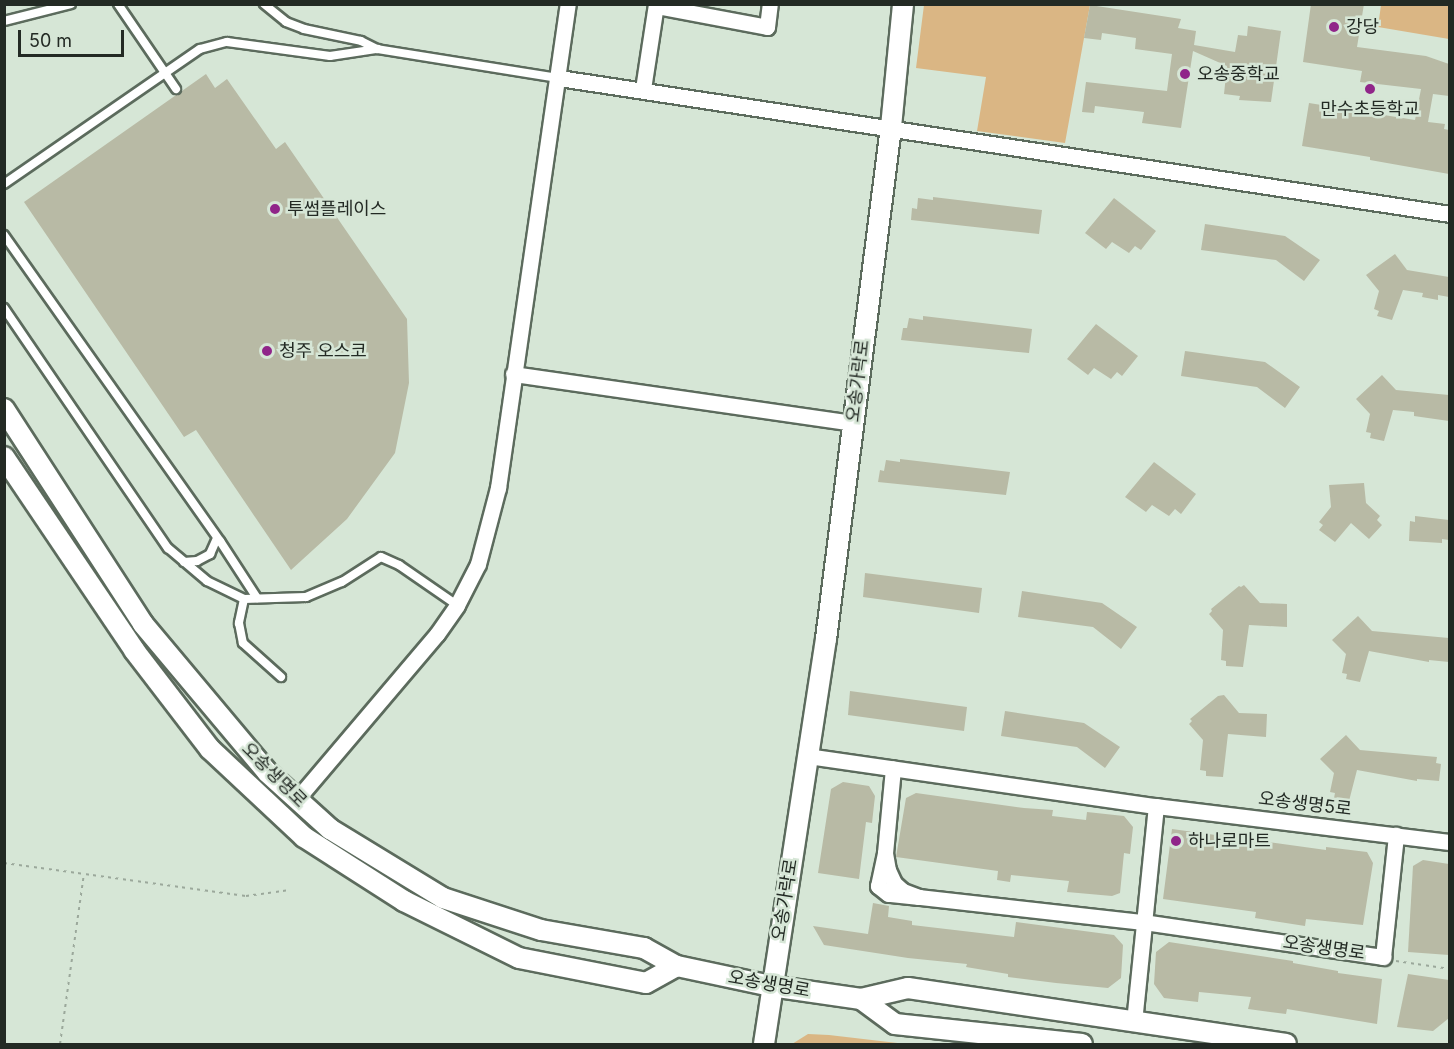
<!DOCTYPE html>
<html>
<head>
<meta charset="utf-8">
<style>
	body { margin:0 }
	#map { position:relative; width:1454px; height:1049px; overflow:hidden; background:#d6e6d6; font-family:Inter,"Noto Sans KR",sans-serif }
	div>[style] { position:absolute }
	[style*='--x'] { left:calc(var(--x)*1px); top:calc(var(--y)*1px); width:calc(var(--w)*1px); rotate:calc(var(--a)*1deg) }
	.green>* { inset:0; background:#dab684 }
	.building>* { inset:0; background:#b8baa5 }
	.path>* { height:2px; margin-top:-1px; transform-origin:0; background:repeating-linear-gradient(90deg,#9ba89b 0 3px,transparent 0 7.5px) }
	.roads { filter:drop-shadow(2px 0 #5c6b5d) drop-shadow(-2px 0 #5c6b5d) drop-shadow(0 2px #5c6b5d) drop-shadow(0 -2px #5c6b5d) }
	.service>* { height:8px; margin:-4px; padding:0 4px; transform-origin:4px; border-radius:4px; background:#fff }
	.minor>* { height:15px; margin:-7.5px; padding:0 7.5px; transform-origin:7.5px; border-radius:7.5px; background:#fff }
	.tertiary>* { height:20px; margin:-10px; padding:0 10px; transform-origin:10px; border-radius:10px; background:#fff }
	.dots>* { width:16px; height:16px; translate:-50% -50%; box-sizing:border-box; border:3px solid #d6e6d6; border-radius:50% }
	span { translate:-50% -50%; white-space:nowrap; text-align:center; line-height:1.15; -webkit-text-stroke:5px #d6e6d6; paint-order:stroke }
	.poi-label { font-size:18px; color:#232a24 }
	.left { translate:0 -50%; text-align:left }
	.street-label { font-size:18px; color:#232a24 }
	.frame { position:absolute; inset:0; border:6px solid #232a24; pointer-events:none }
	.scale { position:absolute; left:18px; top:30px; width:106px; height:27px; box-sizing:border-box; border:3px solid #232a24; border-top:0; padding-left:8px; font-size:18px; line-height:21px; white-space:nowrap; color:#232a24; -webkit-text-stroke:4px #d6e6d6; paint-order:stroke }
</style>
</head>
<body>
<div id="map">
	<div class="green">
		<i style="clip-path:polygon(924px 5px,1090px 5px,1065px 143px,977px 131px,986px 77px,916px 68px)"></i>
		<i style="clip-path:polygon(1381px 5px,1449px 5px,1449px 39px,1378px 27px)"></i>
		<i style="clip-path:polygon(808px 1034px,829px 1035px,906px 1044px,792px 1044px)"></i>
	</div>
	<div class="building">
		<i style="clip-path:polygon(1311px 4px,1364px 4px,1357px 47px,1426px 56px,1449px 64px,1449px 96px,1433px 94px,1428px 122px,1445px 124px,1444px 129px,1449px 130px,1449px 174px,1370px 160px,1370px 157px,1302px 146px,1309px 103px,1415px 120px,1421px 89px,1360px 82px,1362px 71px,1303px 62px)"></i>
		<i style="clip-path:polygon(1090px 5px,1181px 19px,1178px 28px,1196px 31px,1194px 45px,1235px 52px,1238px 35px,1247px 36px,1248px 26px,1281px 31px,1271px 102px,1239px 100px,1240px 96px,1224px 94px,1227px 66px,1193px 51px,1181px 128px,1142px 123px,1144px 112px,1095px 106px,1094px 113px,1082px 112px,1086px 82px,1167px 91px,1172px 54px,1135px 49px,1136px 38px,1102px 33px,1101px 40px,1084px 38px)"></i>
		<i style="clip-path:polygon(206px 74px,215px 88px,227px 79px,276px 149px,285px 142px,407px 319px,409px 383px,395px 453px,347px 519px,291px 570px,196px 430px,184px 437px,24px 202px)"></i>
		<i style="clip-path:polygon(933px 197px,1042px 210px,1039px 234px,911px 220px,912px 208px,917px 209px,918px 198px,933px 200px)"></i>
		<i style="clip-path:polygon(1114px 198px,1156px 231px,1141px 250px,1135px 246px,1129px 253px,1112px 242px,1106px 249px,1085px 233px)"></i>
		<i style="clip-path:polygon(1205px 224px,1285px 236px,1320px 260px,1304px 281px,1276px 260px,1201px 250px)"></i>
		<i style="clip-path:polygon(1395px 254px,1407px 270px,1449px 277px,1449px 297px,1438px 295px,1438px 300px,1422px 297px,1423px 293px,1403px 290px,1392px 320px,1377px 316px,1379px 311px,1374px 309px,1379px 291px,1366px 275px)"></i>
		<i style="clip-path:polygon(923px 316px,1032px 329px,1029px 353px,901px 340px,903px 328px,907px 328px,909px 318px,923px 320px)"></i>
		<i style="clip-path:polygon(1096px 324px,1138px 356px,1122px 376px,1117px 372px,1111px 379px,1094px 368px,1088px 375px,1067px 359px)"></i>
		<i style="clip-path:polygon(1185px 351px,1265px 362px,1300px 387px,1285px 408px,1257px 387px,1181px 376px)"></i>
		<i style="clip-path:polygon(1382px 375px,1396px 390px,1449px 395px,1449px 421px,1414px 416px,1414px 412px,1393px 410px,1384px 441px,1370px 438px,1371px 433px,1366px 432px,1370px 414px,1356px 399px)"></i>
		<i style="clip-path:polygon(900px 459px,1010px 472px,1006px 495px,878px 482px,880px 470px,884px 471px,886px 460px,900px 462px)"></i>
		<i style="clip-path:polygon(1154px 462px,1196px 494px,1181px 514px,1175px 509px,1169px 516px,1152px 505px,1146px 512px,1125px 497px)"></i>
		<i style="clip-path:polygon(1364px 483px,1366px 503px,1380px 516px,1377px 520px,1382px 525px,1369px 539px,1351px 523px,1335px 542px,1319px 530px,1323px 525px,1319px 522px,1331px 507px,1329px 485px)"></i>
		<i style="clip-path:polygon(1415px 516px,1449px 520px,1449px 540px,1442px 539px,1442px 543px,1409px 541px,1410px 521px,1415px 522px)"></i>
		<i style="clip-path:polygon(865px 573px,982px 588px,979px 613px,863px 597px)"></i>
		<i style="clip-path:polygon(1244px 585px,1260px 603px,1287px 604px,1287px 627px,1249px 625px,1243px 667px,1226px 666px,1226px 661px,1221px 660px,1223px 630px,1209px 614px,1212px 611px,1211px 609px,1239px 586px,1241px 587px)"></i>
		<i style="clip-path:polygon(1022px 591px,1102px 603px,1137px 627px,1121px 649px,1093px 627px,1018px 617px)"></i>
		<i style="clip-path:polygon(1358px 616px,1372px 631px,1449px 638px,1449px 662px,1429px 660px,1429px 662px,1369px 651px,1360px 682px,1346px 679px,1347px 674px,1342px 673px,1346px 654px,1332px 640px)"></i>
		<i style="clip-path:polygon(850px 691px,967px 707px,964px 731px,848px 715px)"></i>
		<i style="clip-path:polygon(1224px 695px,1239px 713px,1267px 714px,1266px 737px,1228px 734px,1223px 777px,1206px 776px,1206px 771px,1200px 770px,1203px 740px,1189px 724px,1192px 721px,1190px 719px,1218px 696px)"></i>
		<i style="clip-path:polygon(1005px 711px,1084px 723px,1120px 747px,1105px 768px,1077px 747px,1001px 736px)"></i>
		<i style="clip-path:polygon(1346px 735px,1360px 750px,1437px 757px,1436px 763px,1441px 764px,1439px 781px,1417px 779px,1417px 781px,1357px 770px,1349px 801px,1334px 798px,1335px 793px,1330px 792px,1334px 773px,1320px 759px)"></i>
		<i style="clip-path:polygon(843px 782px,869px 786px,875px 796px,872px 823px,866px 822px,859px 879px,818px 873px,831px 789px)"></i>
		<i style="clip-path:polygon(916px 793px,1024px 808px,1053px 810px,1052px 816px,1086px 820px,1087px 812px,1124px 816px,1133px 827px,1130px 854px,1124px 853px,1120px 893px,1112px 896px,1067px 892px,1069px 881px,1011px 875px,1010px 882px,997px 880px,998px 871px,896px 857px,906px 798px)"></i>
		<i style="clip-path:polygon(1172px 829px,1326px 850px,1326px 847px,1367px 852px,1373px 863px,1363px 925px,1306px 919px,1305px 926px,1255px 918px,1256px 912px,1163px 899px)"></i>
		<i style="clip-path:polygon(1423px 860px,1449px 864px,1449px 955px,1408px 952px,1413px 866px)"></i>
		<i style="clip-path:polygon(873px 903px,889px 906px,888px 917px,912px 921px,912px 925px,1014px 937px,1016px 922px,1114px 935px,1123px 945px,1121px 978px,1108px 988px,1056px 983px,1008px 977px,1008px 974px,966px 967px,967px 964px,908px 958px,824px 945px,813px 926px,868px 934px)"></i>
		<i style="clip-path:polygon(1169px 942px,1293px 961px,1293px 963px,1338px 971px,1338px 973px,1382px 979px,1377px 1024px,1287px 1009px,1286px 1014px,1248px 1009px,1251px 997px,1199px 992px,1198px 1002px,1164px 998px,1154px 984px,1156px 952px)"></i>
		<i style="clip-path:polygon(1408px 974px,1449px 980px,1449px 1018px,1433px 1031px,1397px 1027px)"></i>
	</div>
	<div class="path">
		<i style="--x:4;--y:863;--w:244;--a:7.8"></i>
		<i style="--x:246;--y:896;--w:44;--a:-7.8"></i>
		<i style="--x:1396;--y:961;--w:55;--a:8.4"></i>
		<i style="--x:60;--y:1044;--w:172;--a:-82"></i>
	</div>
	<div class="roads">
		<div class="service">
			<i style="--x:118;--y:4;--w:103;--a:55.7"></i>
			<i style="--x:264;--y:4;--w:28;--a:39"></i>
			<i style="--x:286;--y:22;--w:19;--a:21"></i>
			<i style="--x:304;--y:29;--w:58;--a:11.9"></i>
			<i style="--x:361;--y:41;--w:18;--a:27"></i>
			<i style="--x:4;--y:21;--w:69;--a:-14.2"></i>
			<i style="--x:4;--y:184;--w:238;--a:-34.6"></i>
			<i style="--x:200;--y:49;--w:28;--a:-15"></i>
			<i style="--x:227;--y:42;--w:104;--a:7.7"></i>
			<i style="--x:330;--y:56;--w:48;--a:-8.5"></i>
			<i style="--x:377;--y:49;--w:184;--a:9.1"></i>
			<i style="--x:4;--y:235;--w:375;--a:54.8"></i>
			<i style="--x:220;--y:541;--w:68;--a:57"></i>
			<i style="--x:4;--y:308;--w:291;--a:55.7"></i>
			<i style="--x:168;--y:548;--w:51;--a:40.2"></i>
			<i style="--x:207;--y:581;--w:41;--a:25.9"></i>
			<i style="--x:244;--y:599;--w:62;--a:-1.8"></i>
			<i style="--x:306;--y:597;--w:39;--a:-23"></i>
			<i style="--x:342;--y:582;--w:46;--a:-32.7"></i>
			<i style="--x:381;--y:557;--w:20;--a:24"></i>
			<i style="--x:399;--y:565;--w:70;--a:34.6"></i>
			<i style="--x:184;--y:562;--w:13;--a:-4"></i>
			<i style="--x:197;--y:561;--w:15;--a:-28"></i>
			<i style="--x:210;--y:554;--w:17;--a:-66"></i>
			<i style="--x:244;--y:599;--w:25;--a:102"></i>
			<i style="--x:239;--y:623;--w:20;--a:79"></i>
			<i style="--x:243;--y:643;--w:51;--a:41.8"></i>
		</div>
		<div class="minor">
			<i style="--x:656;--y:6;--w:113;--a:10.7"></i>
			<i style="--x:767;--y:27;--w:23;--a:-83"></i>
			<i style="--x:559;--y:78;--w:901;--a:8.68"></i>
			<i style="--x:643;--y:89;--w:86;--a:-81.3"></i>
			<i style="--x:513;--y:374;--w:344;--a:8.2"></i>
			<i style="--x:807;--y:756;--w:353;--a:8.2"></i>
			<i style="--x:1156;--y:806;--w:296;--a:7"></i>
			<i style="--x:297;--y:799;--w:216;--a:-49.7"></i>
			<i style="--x:437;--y:634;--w:35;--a:-55"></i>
			<i style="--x:457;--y:605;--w:46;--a:-62.9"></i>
			<i style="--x:478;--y:564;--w:79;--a:-75.3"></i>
			<i style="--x:498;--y:488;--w:489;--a:-81.8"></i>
			<i style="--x:885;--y:853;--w:17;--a:80"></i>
			<i style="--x:888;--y:870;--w:14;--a:65"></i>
			<i style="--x:894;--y:883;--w:12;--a:42"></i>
			<i style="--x:903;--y:891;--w:17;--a:21"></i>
			<i style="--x:919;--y:897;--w:31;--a:-174"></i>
			<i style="--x:888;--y:894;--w:13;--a:-141"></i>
			<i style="--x:878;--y:886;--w:34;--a:-78"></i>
			<i style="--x:885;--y:853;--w:85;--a:-84.6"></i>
			<i style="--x:919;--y:897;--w:225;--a:6.4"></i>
			<i style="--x:1143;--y:922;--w:243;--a:8.3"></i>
			<i style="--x:1383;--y:957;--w:123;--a:-83.9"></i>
			<i style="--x:1134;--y:1022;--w:217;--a:-84.2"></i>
		</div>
		<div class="tertiary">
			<i style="--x:4;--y:409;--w:256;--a:57.1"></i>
			<i style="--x:143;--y:624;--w:193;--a:50"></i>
			<i style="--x:267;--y:772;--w:85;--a:42.1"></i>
			<i style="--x:330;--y:829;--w:132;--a:31.4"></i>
			<i style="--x:443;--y:898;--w:103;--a:18.1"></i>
			<i style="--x:541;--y:930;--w:105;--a:9.9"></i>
			<i style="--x:644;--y:948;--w:38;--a:29"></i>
			<i style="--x:677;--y:966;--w:96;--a:12"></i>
			<i style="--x:771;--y:986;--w:91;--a:8.2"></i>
			<i style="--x:861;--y:999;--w:48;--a:-13.2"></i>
			<i style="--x:908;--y:988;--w:382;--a:8.4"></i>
			<i style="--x:4;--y:457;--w:233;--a:56"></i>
			<i style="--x:134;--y:650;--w:125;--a:52.5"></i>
			<i style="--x:210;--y:749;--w:129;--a:43.1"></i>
			<i style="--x:304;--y:837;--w:119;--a:32.6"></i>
			<i style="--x:404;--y:901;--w:128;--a:26.4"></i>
			<i style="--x:519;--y:958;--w:129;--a:11.1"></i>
			<i style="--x:646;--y:983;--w:35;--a:-29"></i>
			<i style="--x:861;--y:999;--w:42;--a:36.3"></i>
			<i style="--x:895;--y:1024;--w:188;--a:6.1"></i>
			<i style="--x:764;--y:1044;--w:410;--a:-81.3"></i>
			<i style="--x:826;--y:639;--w:516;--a:-82.76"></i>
			<i style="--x:891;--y:127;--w:124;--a:-84.4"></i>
		</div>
	</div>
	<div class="dots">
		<i style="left:1334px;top:27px;background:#902589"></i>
		<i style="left:1185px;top:74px;background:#902589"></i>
		<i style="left:1370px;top:89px;background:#902589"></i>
		<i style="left:275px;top:209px;background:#902589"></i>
		<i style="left:267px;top:351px;background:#902589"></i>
		<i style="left:1176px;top:841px;background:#902589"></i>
	</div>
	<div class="poi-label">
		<span class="left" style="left:1346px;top:27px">강당</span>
		<span class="left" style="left:1197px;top:74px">오송중학교</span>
		<span style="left:1370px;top:109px">만수초등학교</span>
		<span class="left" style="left:287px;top:209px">투썸플레이스</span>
		<span class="left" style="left:279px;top:351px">청주 오스코</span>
		<span class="left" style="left:1188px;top:841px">하나로마트</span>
	</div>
	<div class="street-label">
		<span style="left:858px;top:381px;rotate:-83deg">오송가락로</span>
		<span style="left:274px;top:775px;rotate:45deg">오송생명로</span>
		<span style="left:1305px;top:804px;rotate:7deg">오송생명5로</span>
		<span style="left:785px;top:900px;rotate:-81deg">오송가락로</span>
		<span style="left:1324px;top:948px;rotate:8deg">오송생명로</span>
		<span style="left:769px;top:984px;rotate:10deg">오송생명로</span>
	</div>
	<div class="frame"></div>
	<div class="scale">50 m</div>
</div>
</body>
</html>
